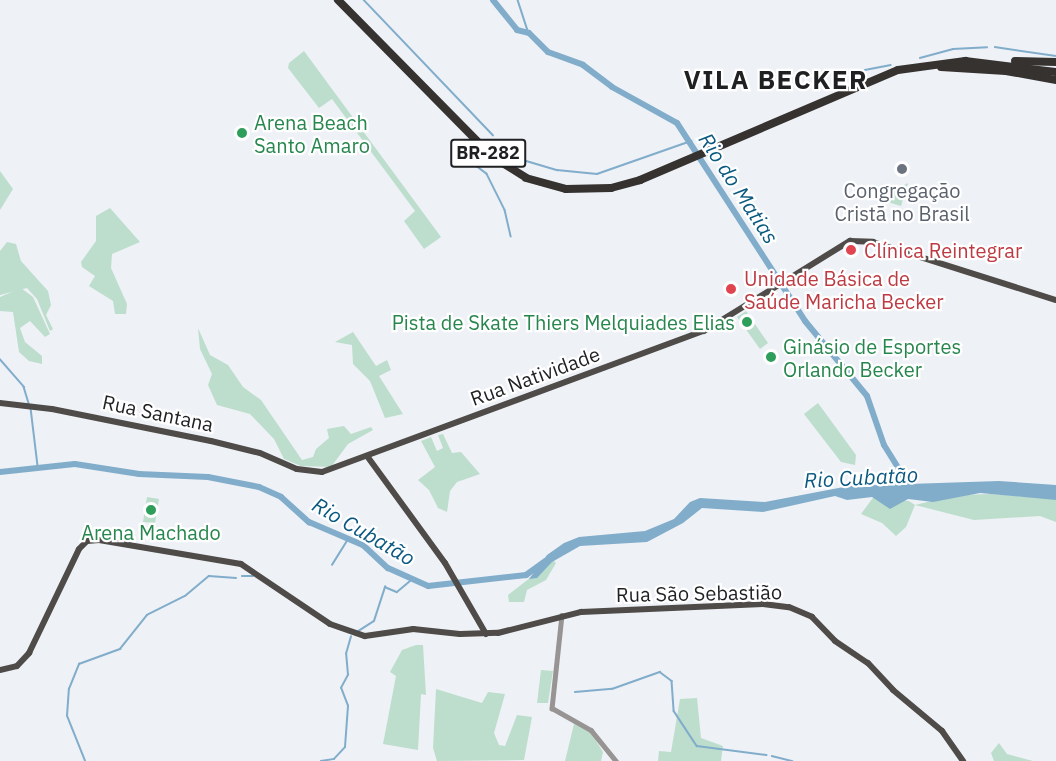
<!DOCTYPE html>
<html>
<head>
<meta charset="utf-8">
<style>
	body { margin:0 }
	#map { position:relative; width:1056px; height:761px; overflow:hidden; background:#eef1f6; font-family:"IBM Plex Sans",sans-serif }
	div>[style] { position:absolute }
	[style*='--x'] { left:calc(var(--x)*1px); top:calc(var(--y)*1px); width:calc(var(--w)*1px); rotate:calc(var(--a)*1deg) }
	.green>* { inset:0; background:#bddecd }
	.water>* { inset:0; background:#81adcb }
	.stream>* { height:1.5px; margin:-0.75px; padding:0 0.75px; transform-origin:0.75px; border-radius:0.75px; background:#81adcb }
	.river>* { height:6px; margin:-3px; padding:0 3px; transform-origin:3px; border-radius:3px; background:#81adcb }
	.minor>* { height:4.5px; margin:-2.25px; padding:0 2.25px; transform-origin:2.25px; border-radius:2.25px; background:#979493 }
	.major>* { height:6px; margin:-3px; padding:0 3px; transform-origin:3px; border-radius:3px; background:#4e4b48 }
	.highway>* { height:8px; margin:-4px; padding:0 4px; transform-origin:4px; border-radius:4px; background:#35322f }
	.dots>* { width:16px; height:16px; translate:-50% -50%; box-sizing:border-box; border:3px solid #fff; border-radius:50% }
	span { translate:-50% -50%; white-space:nowrap; text-align:center; line-height:1.15; -webkit-text-stroke:4.5px #fff; paint-order:stroke }
	.shield-label span { padding:2px 4px; background:#fff; border:2px solid; border-radius:4px; -webkit-text-stroke-width:0 }
	.shield-label { font-size:18px; color:#1f2022; font-weight:700 }
	.leisure-label { font-size:20px; color:#27864d }
	.left { translate:0 -50%; text-align:left }
	.right { translate:-100% -50%; text-align:right }
	.worship-label { font-size:20px; color:#5b616d }
	.health-label { font-size:20px; color:#be3a42 }
	.street-label { font-size:20px; color:#1f2022 }
	.water-label { font-size:21px; color:#095880; font-style:italic }
	.district-label { font-size:26px; color:#1f2022; font-weight:700; letter-spacing:1.5px }
</style>
</head>
<body>
<div id="map">
	<div class="green">
		<i style="clip-path:polygon(304px 51px,441px 237px,424px 249px,404px 221px,415px 211px,332px 99px,319px 108px,288px 68px,289px 63px)"></i>
		<i style="clip-path:polygon(0 171px,13px 189px,0 210px)"></i>
		<i style="clip-path:polygon(908px 183px,901px 206px,878px 199px)"></i>
		<i style="clip-path:polygon(110px 208px,140px 242px,112px 254px,111px 268px,127px 304px,126px 314px,115px 314px,113px 301px,89px 286px,95px 276px,82px 267px,81px 262px,96px 241px,96px 216px)"></i>
		<i style="clip-path:polygon(7px 242px,16px 244px,21px 261px,48px 291px,51px 305px,46px 315px,53px 329px,50px 331px,37px 299px,27px 288px,0 295px,0 251px)"></i>
		<i style="clip-path:polygon(21px 288px,33px 297px,50px 334px,45px 337px,30px 321px,20px 328px,25px 342px,42px 356px,42px 364px,29px 361px,19px 352px,13px 312px,0 311px,0 297px)"></i>
		<i style="clip-path:polygon(746px 311px,768px 343px,760px 349px,737px 317px)"></i>
		<i style="clip-path:polygon(198px 328px,210px 355px,228px 365px,243px 387px,261px 400px,302px 460px,313px 457px,316px 449px,329px 438px,327px 429px,344px 426px,351px 434px,371px 427px,373px 430px,348px 444px,331px 467px,301px 466px,284px 459px,274px 439px,250px 414px,217px 405px,208px 385px,212px 374px,200px 349px)"></i>
		<i style="clip-path:polygon(353px 332px,376px 366px,387px 360px,391px 370px,379px 376px,403px 414px,385px 418px,370px 381px,353px 364px,352px 345px,335px 342px)"></i>
		<i style="clip-path:polygon(818px 403px,856px 455px,855px 465px,841px 462px,804px 414px)"></i>
		<i style="clip-path:polygon(443px 434px,452px 453px,461px 452px,480px 474px,457px 482px,450px 491px,447px 512px,438px 508px,429px 490px,418px 480px,435px 467px,421px 441px,431px 437px,437px 451px,443px 448px,438px 435px)"></i>
		<i style="clip-path:polygon(992px 494px,1056px 499px,1056px 522px,1040px 516px,974px 520px,915px 505px,906px 527px,896px 536px,882px 523px,861px 514px,875px 495px,909px 501px,915px 505px,956px 495px)"></i>
		<i style="clip-path:polygon(147px 497px,159px 499px,155px 523px,143px 522px)"></i>
		<i style="clip-path:polygon(553px 560px,556px 563px,546px 580px,527px 590px,524px 602px,509px 602px,508px 595px)"></i>
		<i style="clip-path:polygon(416px 645px,423px 645px,426px 695px,421px 694px,418px 750px,383px 744px,396px 676px,390px 672px,402px 650px)"></i>
		<i style="clip-path:polygon(541px 670px,553px 671px,548px 703px,537px 703px)"></i>
		<i style="clip-path:polygon(436px 689px,482px 703px,488px 692px,505px 694px,494px 733px,499px 745px,505px 746px,517px 715px,532px 717px,524px 760px,437px 761px,433px 748px)"></i>
		<i style="clip-path:polygon(697px 698px,701px 738px,723px 746px,721px 761px,658px 761px,659px 751px,671px 752px,680px 699px)"></i>
		<i style="clip-path:polygon(574px 724px,586px 728px,595px 739px,603px 752px,601px 761px,565px 761px)"></i>
		<i style="clip-path:polygon(999px 743px,1007px 754px,1033px 761px,994px 761px,991px 753px)"></i>
	</div>
	<div class="water">
		<i style="clip-path:polygon(999px 481px,1056px 485px,1056px 500px,980px 493px,933px 502px,908px 499px,890px 509px,872px 497px,847px 500px,835px 496px,763px 512px,702px 508px,683px 523px,647px 542px,580px 546px,552px 562px,537px 578px,529px 579px,547px 555px,564px 543px,579px 537px,645px 531px,674px 519px,690px 502px,700px 498px,765px 502px,849px 486px)"></i>
	</div>
	<div class="stream">
		<i style="--x:364;--y:0;--w:187;--a:46.3"></i>
		<i style="--x:518;--y:0;--w:35;--a:72"></i>
		<i style="--x:995;--y:47;--w:62;--a:8.4"></i>
		<i style="--x:920;--y:58;--w:34;--a:-15"></i>
		<i style="--x:953;--y:49;--w:34;--a:-3"></i>
		<i style="--x:865;--y:70;--w:26;--a:-11"></i>
		<i style="--x:487;--y:146;--w:9;--a:-27"></i>
		<i style="--x:495;--y:142;--w:23;--a:40"></i>
		<i style="--x:513;--y:157;--w:46;--a:16.5"></i>
		<i style="--x:557;--y:170;--w:40;--a:5.7"></i>
		<i style="--x:597;--y:174;--w:100;--a:-19.3"></i>
		<i style="--x:477;--y:153;--w:11;--a:131"></i>
		<i style="--x:470;--y:161;--w:21;--a:37"></i>
		<i style="--x:487;--y:174;--w:40;--a:63.4"></i>
		<i style="--x:505;--y:210;--w:27;--a:77"></i>
		<i style="--x:0;--y:359;--w:37;--a:49"></i>
		<i style="--x:24;--y:387;--w:17;--a:73"></i>
		<i style="--x:31;--y:408;--w:58;--a:83.1"></i>
		<i style="--x:332;--y:565;--w:32;--a:-58"></i>
		<i style="--x:242;--y:576;--w:11;--a:0"></i>
		<i style="--x:357;--y:632;--w:20;--a:-33"></i>
		<i style="--x:374;--y:621;--w:36;--a:-72"></i>
		<i style="--x:385;--y:587;--w:13;--a:23"></i>
		<i style="--x:397;--y:592;--w:17;--a:-40"></i>
		<i style="--x:575;--y:692;--w:37;--a:-5"></i>
		<i style="--x:612;--y:689;--w:51;--a:-19.5"></i>
		<i style="--x:660;--y:672;--w:15;--a:37"></i>
		<i style="--x:672;--y:681;--w:30;--a:86"></i>
		<i style="--x:674;--y:711;--w:42;--a:56.7"></i>
		<i style="--x:697;--y:746;--w:70;--a:7.4"></i>
		<i style="--x:772;--y:756;--w:21;--a:14"></i>
		<i style="--x:85;--y:761;--w:48;--a:-111.8"></i>
		<i style="--x:67;--y:716;--w:27;--a:-86"></i>
		<i style="--x:69;--y:689;--w:27;--a:-68"></i>
		<i style="--x:79;--y:664;--w:44;--a:-20.1"></i>
		<i style="--x:120;--y:649;--w:43;--a:-51.5"></i>
		<i style="--x:147;--y:615;--w:42;--a:-26.6"></i>
		<i style="--x:185;--y:596;--w:31;--a:-40"></i>
		<i style="--x:209;--y:576;--w:27;--a:4"></i>
		<i style="--x:321;--y:761;--w:13;--a:-9"></i>
		<i style="--x:334;--y:759;--w:16;--a:-47"></i>
		<i style="--x:345;--y:747;--w:41;--a:-85.8"></i>
		<i style="--x:348;--y:706;--w:19;--a:-111"></i>
		<i style="--x:341;--y:688;--w:15;--a:-62"></i>
		<i style="--x:348;--y:675;--w:21;--a:-95"></i>
		<i style="--x:346;--y:654;--w:18;--a:-74"></i>
	</div>
	<div class="river">
		<i style="--x:493;--y:0;--w:38;--a:51"></i>
		<i style="--x:517;--y:30;--w:12;--a:14"></i>
		<i style="--x:529;--y:33;--w:27;--a:45"></i>
		<i style="--x:548;--y:52;--w:37;--a:20"></i>
		<i style="--x:583;--y:65;--w:36;--a:37"></i>
		<i style="--x:612;--y:87;--w:74;--a:29"></i>
		<i style="--x:677;--y:123;--w:236;--a:57.1"></i>
		<i style="--x:805;--y:321;--w:97;--a:50.4"></i>
		<i style="--x:867;--y:396;--w:52;--a:70.9"></i>
		<i style="--x:884;--y:445;--w:53;--a:58.1"></i>
		<i style="--x:0;--y:472;--w:75;--a:-6.1"></i>
		<i style="--x:75;--y:464;--w:65;--a:8.9"></i>
		<i style="--x:139;--y:474;--w:69;--a:2.5"></i>
		<i style="--x:208;--y:477;--w:52;--a:11.1"></i>
		<i style="--x:259;--y:487;--w:24;--a:24"></i>
		<i style="--x:281;--y:497;--w:38;--a:42"></i>
		<i style="--x:309;--y:522;--w:59;--a:23.1"></i>
		<i style="--x:363;--y:545;--w:34;--a:43"></i>
		<i style="--x:388;--y:568;--w:44;--a:24.2"></i>
		<i style="--x:428;--y:586;--w:99;--a:-6.4"></i>
		<i style="--x:526;--y:575;--w:24;--a:-36"></i>
	</div>
	<div class="minor">
		<i style="--x:562;--y:615;--w:94;--a:96.1"></i>
		<i style="--x:552;--y:708;--w:45;--a:29.4"></i>
		<i style="--x:591;--y:730;--w:40;--a:51"></i>
	</div>
	<div class="major">
		<i style="--x:0;--y:403;--w:52;--a:6.6"></i>
		<i style="--x:52;--y:409;--w:162;--a:11.4"></i>
		<i style="--x:211;--y:441;--w:50;--a:13.8"></i>
		<i style="--x:260;--y:453;--w:40;--a:23.4"></i>
		<i style="--x:297;--y:469;--w:25;--a:7"></i>
		<i style="--x:322;--y:472;--w:407;--a:-20.3"></i>
		<i style="--x:704;--y:331;--w:172;--a:-31.7"></i>
		<i style="--x:850;--y:241;--w:23;--a:2"></i>
		<i style="--x:873;--y:242;--w:192;--a:17.6"></i>
		<i style="--x:367;--y:456;--w:132;--a:53.9"></i>
		<i style="--x:445;--y:563;--w:82;--a:60"></i>
		<i style="--x:0;--y:670;--w:17;--a:-13"></i>
		<i style="--x:17;--y:666;--w:18;--a:-47"></i>
		<i style="--x:29;--y:653;--w:115;--a:-64.3"></i>
		<i style="--x:79;--y:549;--w:11;--a:-45"></i>
		<i style="--x:87;--y:541;--w:12;--a:-5"></i>
		<i style="--x:99;--y:540;--w:144;--a:9.6"></i>
		<i style="--x:241;--y:564;--w:107;--a:34"></i>
		<i style="--x:330;--y:624;--w:37;--a:19"></i>
		<i style="--x:365;--y:636;--w:49;--a:-8.3"></i>
		<i style="--x:413;--y:629;--w:47;--a:6.1"></i>
		<i style="--x:460;--y:634;--w:38;--a:-2"></i>
		<i style="--x:498;--y:633;--w:86;--a:-14.2"></i>
		<i style="--x:581;--y:612;--w:182;--a:-2.5"></i>
		<i style="--x:763;--y:604;--w:26;--a:7"></i>
		<i style="--x:789;--y:607;--w:25;--a:23"></i>
		<i style="--x:812;--y:617;--w:33;--a:46"></i>
		<i style="--x:835;--y:641;--w:40;--a:34"></i>
		<i style="--x:868;--y:663;--w:37;--a:47"></i>
		<i style="--x:893;--y:690;--w:64;--a:39.9"></i>
		<i style="--x:942;--y:731;--w:37;--a:55"></i>
	</div>
	<div class="highway">
		<i style="--x:338;--y:0;--w:221;--a:45.4"></i>
		<i style="--x:493;--y:157;--w:39;--a:32"></i>
		<i style="--x:526;--y:178;--w:41;--a:15.4"></i>
		<i style="--x:566;--y:189;--w:45;--a:-1.3"></i>
		<i style="--x:611;--y:188;--w:30;--a:-15"></i>
		<i style="--x:640;--y:180;--w:280;--a:-23.1"></i>
		<i style="--x:898;--y:70;--w:68;--a:-7.7"></i>
		<i style="--x:965;--y:61;--w:92;--a:6.9"></i>
		<i style="--x:1015;--y:61;--w:41;--a:1.4"></i>
		<i style="--x:941;--y:67;--w:65;--a:3.5"></i>
		<i style="--x:1006;--y:71;--w:51;--a:10.2"></i>
	</div>
	<div class="dots">
		<i style="left:242px;top:133px;background:#2e9e5b"></i>
		<i style="left:902px;top:169px;background:#6b7280"></i>
		<i style="left:851px;top:250px;background:#e0444e"></i>
		<i style="left:731px;top:289px;background:#e0444e"></i>
		<i style="left:747px;top:322px;background:#2e9e5b"></i>
		<i style="left:771px;top:357px;background:#2e9e5b"></i>
		<i style="left:151px;top:510px;background:#2e9e5b"></i>
	</div>
	<div class="shield-label">
		<span style="left:488px;top:153px">BR-282</span>
	</div>
	<div class="leisure-label">
		<span class="left" style="left:254px;top:134px">Arena Beach<br>Santo Amaro</span>
		<span class="right" style="left:735px;top:322px">Pista de Skate Thiers Melquiades Elias</span>
		<span class="left" style="left:783px;top:358px">Ginásio de Esportes<br>Orlando Becker</span>
		<span style="left:151px;top:532px">Arena Machado</span>
	</div>
	<div class="worship-label">
		<span style="left:902px;top:202px">Congregação<br>Cristã no Brasil</span>
	</div>
	<div class="health-label">
		<span class="left" style="left:864px;top:250px">Clínica Reintegrar</span>
		<span class="left" style="left:744px;top:290px">Unidade Básica de<br>Saúde Maricha Becker</span>
	</div>
	<div class="street-label">
		<span style="left:535px;top:376px;rotate:-20deg">Rua Natividade</span>
		<span style="left:158px;top:413px;rotate:12deg">Rua Santana</span>
		<span style="left:699px;top:593px;rotate:-1deg">Rua São Sebastião</span>
	</div>
	<div class="water-label">
		<span style="left:739px;top:188px;rotate:57deg">Rio do Matias</span>
		<span style="left:861px;top:477px;rotate:-3deg">Rio Cubatão</span>
		<span style="left:364px;top:531px;rotate:30deg">Rio Cubatão</span>
	</div>
	<div class="district-label">
		<span style="left:776px;top:80px">VILA BECKER</span>
	</div>
</div>
</body>
</html>
